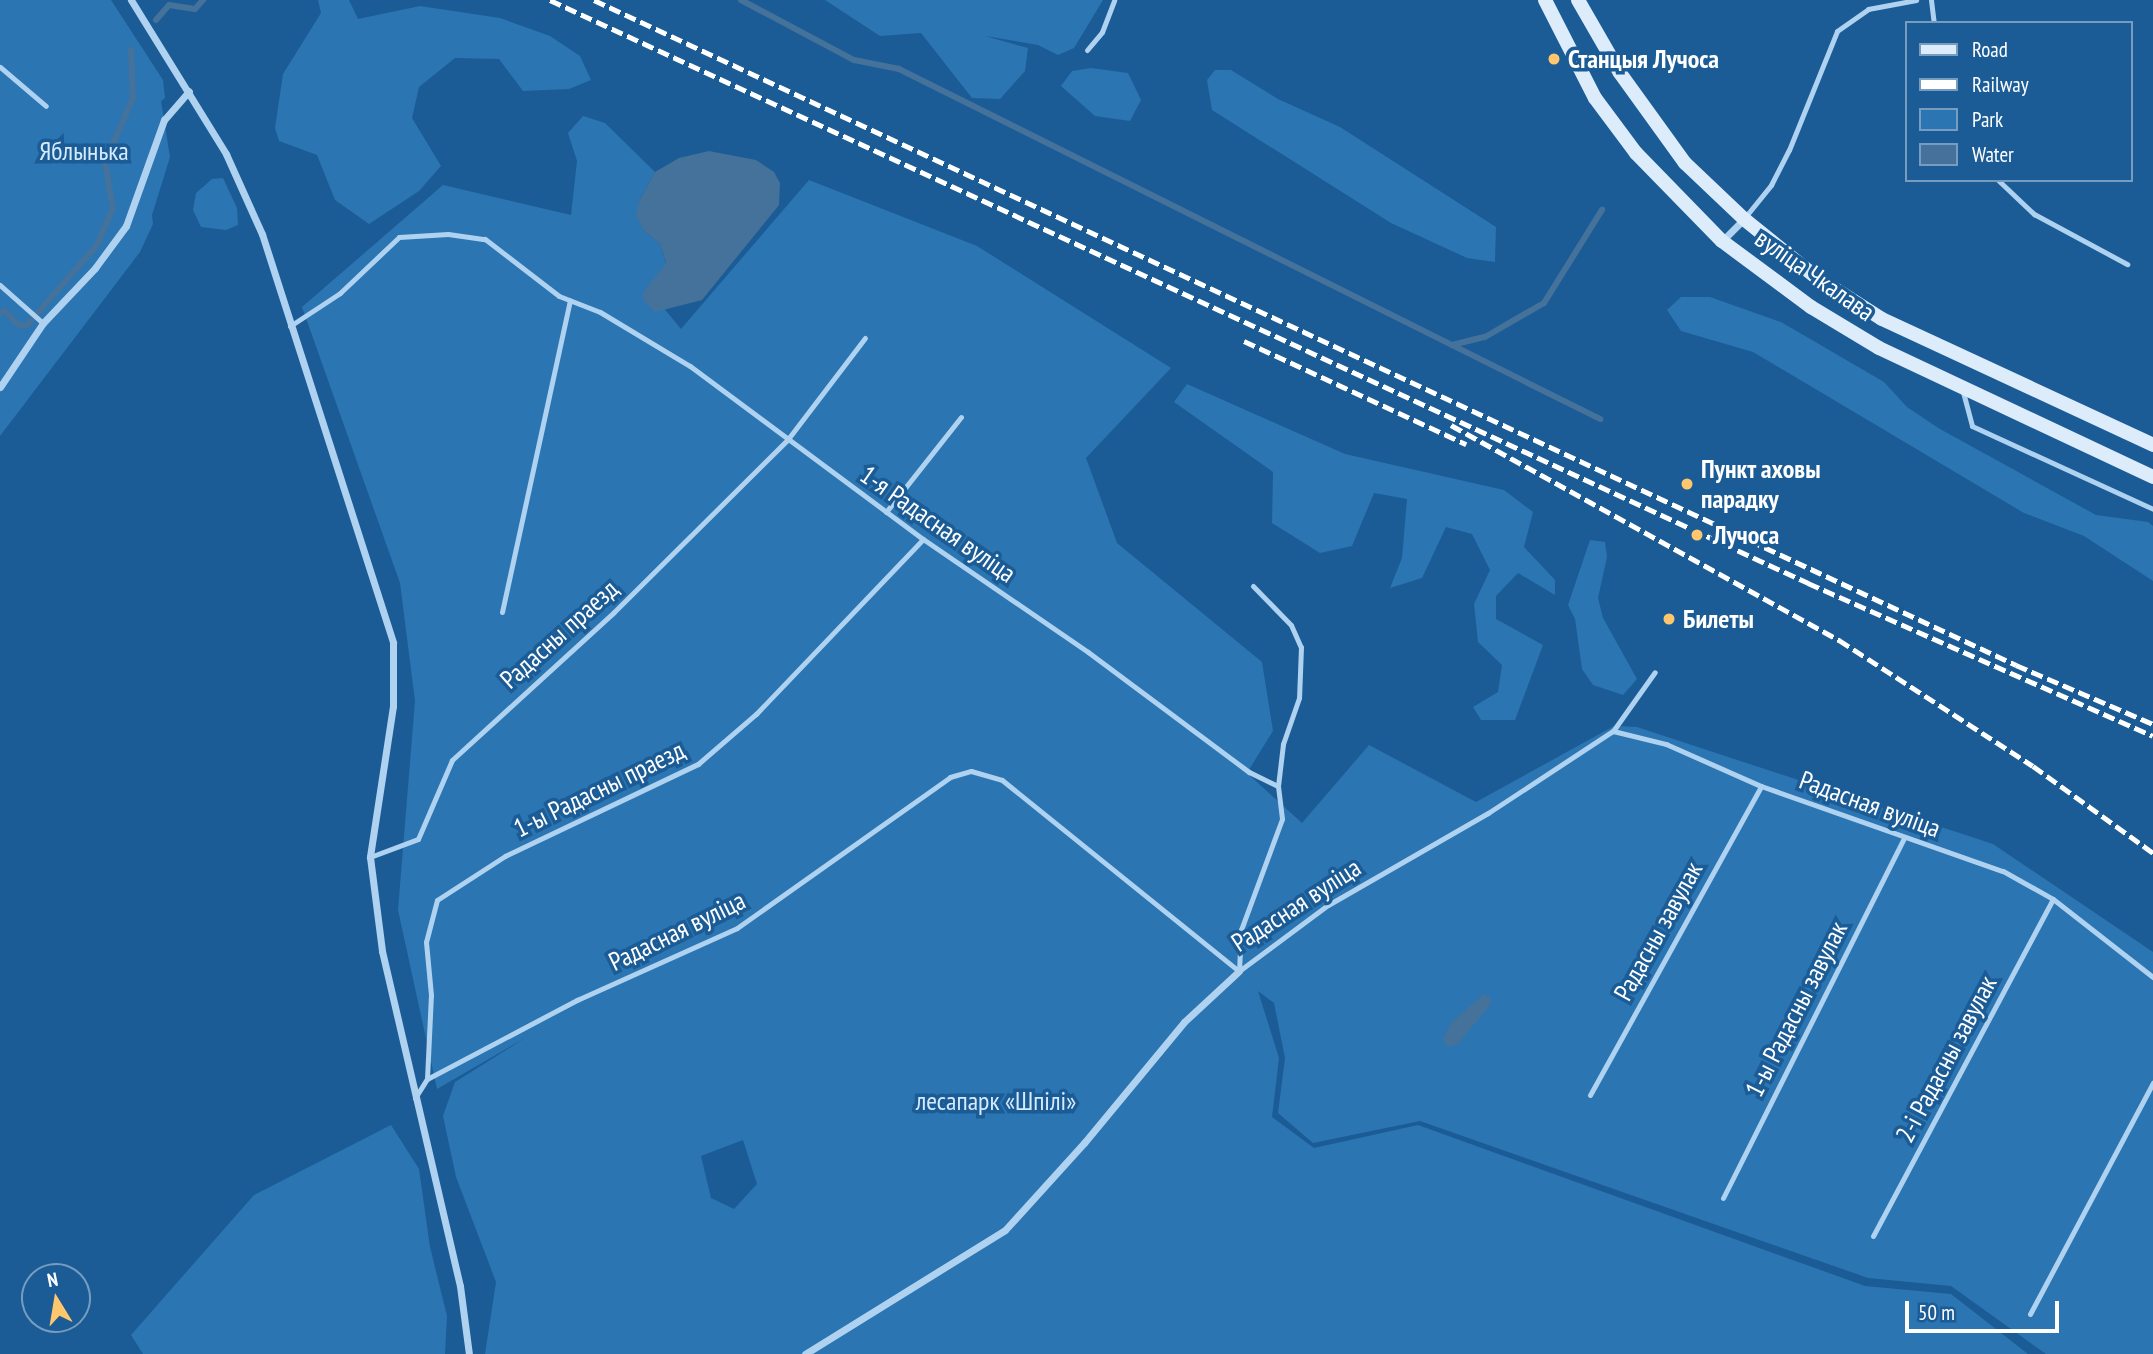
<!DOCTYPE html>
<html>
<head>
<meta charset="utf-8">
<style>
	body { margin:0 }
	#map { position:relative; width:2153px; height:1354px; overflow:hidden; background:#1b5c96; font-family:"PT Sans Narrow",sans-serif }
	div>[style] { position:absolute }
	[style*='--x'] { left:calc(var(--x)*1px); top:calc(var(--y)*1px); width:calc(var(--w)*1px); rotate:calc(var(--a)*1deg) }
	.green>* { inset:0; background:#2b75b2 }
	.water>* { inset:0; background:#44729b }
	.stream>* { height:6px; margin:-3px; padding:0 3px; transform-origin:3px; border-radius:3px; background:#44729b }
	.service>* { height:5px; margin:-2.5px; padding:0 2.5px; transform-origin:2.5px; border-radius:2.5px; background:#aed2f0 }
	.minor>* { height:7px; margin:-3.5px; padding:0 3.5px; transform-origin:3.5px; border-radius:3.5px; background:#aed2f0 }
	.secondary>* { height:14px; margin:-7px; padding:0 7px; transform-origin:7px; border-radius:7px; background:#dcecfb }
	.rail>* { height:5px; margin-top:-2.5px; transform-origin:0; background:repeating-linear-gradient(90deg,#fff 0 12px,transparent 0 17px) }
	.dots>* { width:19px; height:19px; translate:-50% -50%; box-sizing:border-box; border:4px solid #1b5c96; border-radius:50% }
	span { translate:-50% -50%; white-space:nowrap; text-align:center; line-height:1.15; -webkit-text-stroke:7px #1b5c96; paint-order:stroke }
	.poi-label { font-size:26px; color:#fff; font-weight:700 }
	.left { translate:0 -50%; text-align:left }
	.park-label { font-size:26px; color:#d5eafb }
	.street-label { font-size:26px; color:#fff }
	.legend { position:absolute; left:1905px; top:21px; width:228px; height:161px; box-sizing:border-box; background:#1b5c96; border:2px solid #769dc0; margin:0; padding:9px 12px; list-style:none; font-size:21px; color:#fff }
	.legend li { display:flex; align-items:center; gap:14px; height:35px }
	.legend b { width:35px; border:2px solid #769dc0 }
	.north { position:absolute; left:21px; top:1263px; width:70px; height:70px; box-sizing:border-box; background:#1b5c96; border:2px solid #769dc0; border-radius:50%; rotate:349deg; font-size:19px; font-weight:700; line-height:28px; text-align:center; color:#fff }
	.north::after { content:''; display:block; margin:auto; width:24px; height:32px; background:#ffc76d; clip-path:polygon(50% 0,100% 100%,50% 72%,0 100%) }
	.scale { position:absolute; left:1905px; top:1301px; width:154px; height:32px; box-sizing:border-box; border:4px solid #fff; border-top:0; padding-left:9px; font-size:21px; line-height:24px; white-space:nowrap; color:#fff; -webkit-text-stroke:5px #1b5c96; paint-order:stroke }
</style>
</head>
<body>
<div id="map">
	<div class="green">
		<i style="clip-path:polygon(0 0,111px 0,163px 80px,165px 98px,161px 101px,170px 157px,152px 215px,153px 224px,140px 252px,0 436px)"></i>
		<i style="clip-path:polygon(318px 0,349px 0,358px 19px,420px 6px,500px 18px,550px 36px,580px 56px,591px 80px,569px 89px,523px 91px,499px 59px,455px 58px,419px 87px,412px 118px,441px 166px,419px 191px,369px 224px,335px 200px,317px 155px,279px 141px,275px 128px,283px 74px,321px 13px)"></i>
		<i style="clip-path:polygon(825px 0,1103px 0,1074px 48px,1058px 55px,1038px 45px,985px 36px,1028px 48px,1025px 71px,1000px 99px,972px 98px,921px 33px,880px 36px)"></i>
		<i style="clip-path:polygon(1091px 68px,1128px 73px,1141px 100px,1130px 121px,1095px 116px,1061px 86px,1072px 71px)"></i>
		<i style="clip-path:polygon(1215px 70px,1231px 70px,1278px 99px,1340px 127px,1496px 227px,1495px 262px,1467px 258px,1391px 223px,1212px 110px,1207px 80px)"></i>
		<i style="clip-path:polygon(evenodd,583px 116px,605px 123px,655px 172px,639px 201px,643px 230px,660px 244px,666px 264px,648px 289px,681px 329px,809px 180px,977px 246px,1171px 368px,1086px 458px,1117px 543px,1262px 662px,1273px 731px,1247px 773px,1302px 823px,1369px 745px,1476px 802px,1614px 726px,1637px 727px,1993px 844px,2153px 952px,2153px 1354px,2046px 1354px,1951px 1286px,1868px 1278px,1420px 1121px,1313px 1143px,1278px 1113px,1285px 1058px,1274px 1003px,1258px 991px,1279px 1058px,1272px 1117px,1314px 1148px,1418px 1125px,1865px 1286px,1951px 1294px,2028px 1354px,485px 1354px,496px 1282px,456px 1177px,443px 1116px,455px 1082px,525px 1038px,437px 1089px,398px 910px,415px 701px,400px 583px,302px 307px,443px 185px,571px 215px,577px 161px,568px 133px,583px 116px,743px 1140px,757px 1184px,734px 1209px,711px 1198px,701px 1156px,743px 1140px)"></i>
		<i style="clip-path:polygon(223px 178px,237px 208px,238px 225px,226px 230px,201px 227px,193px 210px,196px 193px,212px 179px)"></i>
		<i style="clip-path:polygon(1681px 297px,1710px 297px,1781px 322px,1884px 382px,1907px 407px,1940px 429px,2096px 515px,2148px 522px,2153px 526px,2153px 581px,2084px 536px,2024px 513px,1753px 352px,1681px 331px,1667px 310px)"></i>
		<i style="clip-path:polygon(1187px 384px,1345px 454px,1504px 490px,1533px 512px,1524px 547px,1555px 580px,1555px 595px,1518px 573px,1496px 596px,1496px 619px,1543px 645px,1515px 720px,1481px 720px,1473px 707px,1498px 692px,1502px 665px,1478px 642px,1474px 604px,1490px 570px,1472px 534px,1446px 527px,1422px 578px,1390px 588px,1402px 558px,1407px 499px,1374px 493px,1352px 546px,1320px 553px,1272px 523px,1273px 472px,1174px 402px)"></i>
		<i style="clip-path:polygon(1590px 540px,1605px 542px,1607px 557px,1598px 598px,1603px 618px,1637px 679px,1623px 695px,1593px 685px,1582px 669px,1575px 619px,1568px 605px)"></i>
		<i style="clip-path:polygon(391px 1125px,419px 1169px,430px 1247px,447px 1316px,445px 1354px,143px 1354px,131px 1335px,254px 1195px)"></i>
	</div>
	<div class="water">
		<i style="clip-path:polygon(709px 151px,756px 160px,774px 172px,780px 183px,779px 205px,702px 300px,655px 312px,644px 301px,643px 293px,666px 263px,660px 244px,643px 230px,636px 214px,639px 201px,655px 172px,679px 158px)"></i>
		<i style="clip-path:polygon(1484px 994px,1491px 998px,1490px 1005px,1458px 1044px,1448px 1047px,1443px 1040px,1450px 1024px)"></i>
	</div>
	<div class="stream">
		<i style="--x:741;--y:0;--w:128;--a:28"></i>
		<i style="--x:854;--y:60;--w:46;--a:11.3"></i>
		<i style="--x:899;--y:69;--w:784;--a:26.53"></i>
		<i style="--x:156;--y:20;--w:20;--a:-49"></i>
		<i style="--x:169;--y:5;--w:26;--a:9"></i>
		<i style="--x:195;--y:9;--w:12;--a:-48"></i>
		<i style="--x:0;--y:313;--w:5;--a:-22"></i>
		<i style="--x:5;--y:311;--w:19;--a:47"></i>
		<i style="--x:18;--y:325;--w:9;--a:0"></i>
		<i style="--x:27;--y:325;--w:106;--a:-48.8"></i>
		<i style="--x:97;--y:245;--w:40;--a:-66.6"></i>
		<i style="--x:113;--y:208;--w:47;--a:-99.9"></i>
		<i style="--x:105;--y:162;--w:70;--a:-66.4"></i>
		<i style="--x:133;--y:98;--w:48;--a:-92.4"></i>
		<i style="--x:1452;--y:345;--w:34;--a:-14"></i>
		<i style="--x:1485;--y:337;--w:68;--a:-30"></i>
		<i style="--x:1544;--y:303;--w:110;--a:-58.1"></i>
	</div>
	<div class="service">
		<i style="--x:1931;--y:0;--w:23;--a:83"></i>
		<i style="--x:1087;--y:50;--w:23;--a:-50"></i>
		<i style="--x:1102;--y:32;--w:34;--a:-69"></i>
		<i style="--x:0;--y:67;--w:60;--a:40.3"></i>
		<i style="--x:1998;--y:180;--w:50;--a:43.4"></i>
		<i style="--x:2034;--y:214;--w:106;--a:28.3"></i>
		<i style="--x:1746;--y:216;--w:40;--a:-51"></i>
		<i style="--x:1771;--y:185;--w:39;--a:-63"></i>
		<i style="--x:1789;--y:150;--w:128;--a:-68"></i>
		<i style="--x:1837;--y:31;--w:38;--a:-35"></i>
		<i style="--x:1868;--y:9;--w:49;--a:-10.6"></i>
		<i style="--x:0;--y:285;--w:57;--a:41.5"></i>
		<i style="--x:290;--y:326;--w:60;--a:-33.4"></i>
		<i style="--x:340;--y:293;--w:81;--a:-43.5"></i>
		<i style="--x:399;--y:237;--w:49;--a:-3.5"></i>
		<i style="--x:448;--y:234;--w:37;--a:8"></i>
		<i style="--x:485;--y:239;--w:93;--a:37.6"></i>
		<i style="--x:559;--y:296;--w:44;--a:21.3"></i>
		<i style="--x:600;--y:312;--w:105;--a:31"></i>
		<i style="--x:690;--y:366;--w:290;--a:36.6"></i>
		<i style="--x:923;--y:539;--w:200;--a:34.4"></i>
		<i style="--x:1088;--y:652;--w:201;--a:36.7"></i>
		<i style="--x:1249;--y:772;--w:32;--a:26"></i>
		<i style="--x:1278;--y:786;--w:33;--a:83"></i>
		<i style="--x:1282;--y:819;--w:118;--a:110.3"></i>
		<i style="--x:1241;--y:930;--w:41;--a:92.8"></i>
		<i style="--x:1963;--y:392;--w:35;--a:75"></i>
		<i style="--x:1972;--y:426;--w:199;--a:24.6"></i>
		<i style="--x:886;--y:512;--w:121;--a:-51.7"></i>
		<i style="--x:1253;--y:586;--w:54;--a:45.7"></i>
		<i style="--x:1291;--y:625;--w:24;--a:66"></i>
		<i style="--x:1301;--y:647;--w:51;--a:92.2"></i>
		<i style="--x:1299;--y:698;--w:49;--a:109.2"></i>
		<i style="--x:1283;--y:744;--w:42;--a:96.8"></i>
		<i style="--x:502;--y:612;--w:319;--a:-77.7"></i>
		<i style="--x:1613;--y:731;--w:72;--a:-54.6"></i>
		<i style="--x:370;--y:857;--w:51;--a:-20.6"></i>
		<i style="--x:418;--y:839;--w:86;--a:-66.7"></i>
		<i style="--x:452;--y:760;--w:219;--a:-42.4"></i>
		<i style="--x:614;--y:612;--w:245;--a:-44.8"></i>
		<i style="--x:788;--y:439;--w:127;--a:-52.7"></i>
		<i style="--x:427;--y:1079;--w:170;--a:-27.8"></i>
		<i style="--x:577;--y:1000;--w:175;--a:-24.2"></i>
		<i style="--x:737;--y:928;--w:261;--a:-35.3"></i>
		<i style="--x:950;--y:777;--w:22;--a:-16"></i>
		<i style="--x:971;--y:771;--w:32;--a:16"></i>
		<i style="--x:1002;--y:780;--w:304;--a:38.9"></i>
		<i style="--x:1239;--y:971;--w:111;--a:-36.6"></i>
		<i style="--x:1328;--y:905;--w:185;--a:-29.9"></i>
		<i style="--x:1488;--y:813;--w:149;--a:-33.3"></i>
		<i style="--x:1613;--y:731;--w:55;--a:13.8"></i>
		<i style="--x:1666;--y:744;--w:104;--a:23.9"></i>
		<i style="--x:1761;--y:786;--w:256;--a:19.4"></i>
		<i style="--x:2003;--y:871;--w:57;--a:29.2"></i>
		<i style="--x:2053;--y:899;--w:127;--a:38"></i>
		<i style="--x:1590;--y:1095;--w:353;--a:-61"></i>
		<i style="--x:415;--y:1098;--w:22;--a:-58"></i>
		<i style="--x:427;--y:1079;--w:84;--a:-87.3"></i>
		<i style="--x:431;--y:995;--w:53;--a:-95.4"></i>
		<i style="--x:426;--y:942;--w:43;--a:-75.3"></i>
		<i style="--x:437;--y:900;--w:81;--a:-32.9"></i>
		<i style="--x:505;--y:856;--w:214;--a:-25.5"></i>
		<i style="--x:698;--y:764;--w:77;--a:-40.8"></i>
		<i style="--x:756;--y:714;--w:242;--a:-46.3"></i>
		<i style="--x:1723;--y:1198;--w:403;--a:-63.3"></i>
		<i style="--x:1873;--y:1236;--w:382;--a:-61.9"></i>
		<i style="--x:2030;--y:1314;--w:262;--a:-62"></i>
	</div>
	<div class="minor">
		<i style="--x:131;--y:0;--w:181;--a:58.3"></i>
		<i style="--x:226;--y:154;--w:88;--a:65.8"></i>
		<i style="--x:262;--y:234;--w:429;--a:72.2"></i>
		<i style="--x:393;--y:643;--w:63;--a:90"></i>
		<i style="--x:393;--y:706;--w:153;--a:98.7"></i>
		<i style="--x:370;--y:857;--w:95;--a:82.7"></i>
		<i style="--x:382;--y:951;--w:344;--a:76.9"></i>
		<i style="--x:460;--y:1286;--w:69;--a:82.5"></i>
		<i style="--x:1722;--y:241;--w:31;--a:-45"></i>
		<i style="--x:0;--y:387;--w:77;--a:-56.1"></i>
		<i style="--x:43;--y:323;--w:76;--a:-46.6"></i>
		<i style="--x:95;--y:268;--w:52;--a:-53.6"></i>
		<i style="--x:126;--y:226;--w:113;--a:-70.3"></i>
		<i style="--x:164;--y:120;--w:38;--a:-49"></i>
		<i style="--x:805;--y:1354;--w:235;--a:-31.8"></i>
		<i style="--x:1005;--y:1230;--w:118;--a:-47.8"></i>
		<i style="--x:1084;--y:1143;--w:157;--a:-50.4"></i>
		<i style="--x:1184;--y:1022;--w:75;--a:-42.8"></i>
	</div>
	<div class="secondary">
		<i style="--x:1545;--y:0;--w:110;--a:63"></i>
		<i style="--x:1595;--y:98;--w:69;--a:53.3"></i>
		<i style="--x:1636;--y:153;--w:123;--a:45.7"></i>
		<i style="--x:1722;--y:241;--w:111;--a:36.6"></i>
		<i style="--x:1811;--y:307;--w:79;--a:31.1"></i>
		<i style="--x:1879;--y:348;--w:303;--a:25.2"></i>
		<i style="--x:1578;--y:0;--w:84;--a:60.1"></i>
		<i style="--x:1620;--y:73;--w:111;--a:54.2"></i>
		<i style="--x:1685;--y:163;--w:81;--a:43.5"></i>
		<i style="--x:1744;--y:219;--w:92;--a:38.9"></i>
		<i style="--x:1816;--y:277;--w:78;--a:32.5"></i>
		<i style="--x:1882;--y:319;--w:299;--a:24.9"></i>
	</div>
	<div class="rail">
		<i style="--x:550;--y:0;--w:1387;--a:24.86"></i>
		<i style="--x:1808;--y:583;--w:377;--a:23.9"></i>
		<i style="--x:594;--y:0;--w:1570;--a:25.06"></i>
		<i style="--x:2016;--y:665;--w:149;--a:23.3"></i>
		<i style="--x:1244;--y:341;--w:245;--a:24.9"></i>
		<i style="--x:1451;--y:425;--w:444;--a:29"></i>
		<i style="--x:1839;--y:640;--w:231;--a:33"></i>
		<i style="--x:2033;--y:766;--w:148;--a:35.9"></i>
	</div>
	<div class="dots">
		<i style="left:1554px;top:59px;background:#ffc76d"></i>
		<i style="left:1687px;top:484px;background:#ffc76d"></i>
		<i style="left:1697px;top:535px;background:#ffc76d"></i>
		<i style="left:1669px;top:619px;background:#ffc76d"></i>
	</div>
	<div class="poi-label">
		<span class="left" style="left:1568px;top:59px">Станцыя Лучоса</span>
		<span class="left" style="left:1701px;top:484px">Пункт аховы<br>парадку</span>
		<span class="left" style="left:1713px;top:535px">Лучоса</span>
		<span class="left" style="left:1683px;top:619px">Билеты</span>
	</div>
	<div class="park-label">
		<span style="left:84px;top:151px">Яблынька</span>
		<span style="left:996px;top:1101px">лесапарк «Шпілі»</span>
	</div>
	<div class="street-label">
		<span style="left:1815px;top:275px;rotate:35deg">вуліца Чкалава</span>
		<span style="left:938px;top:524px;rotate:35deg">1-я Радасная вуліца</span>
		<span style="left:559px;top:634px;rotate:-42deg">Радасны праезд</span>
		<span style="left:599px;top:789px;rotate:-26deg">1-ы Радасны праезд</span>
		<span style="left:1870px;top:804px;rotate:20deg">Радасная вуліца</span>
		<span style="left:1296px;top:905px;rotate:-33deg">Радасная вуліца</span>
		<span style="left:677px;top:931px;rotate:-26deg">Радасная вуліца</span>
		<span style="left:1658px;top:931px;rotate:-61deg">Радасны завулак</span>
		<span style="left:1796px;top:1009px;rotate:-63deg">1-ы Радасны завулак</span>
		<span style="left:1946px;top:1059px;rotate:-62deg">2-і Радасны завулак</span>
	</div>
	<ul class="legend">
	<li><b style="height:9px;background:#dcecfb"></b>Road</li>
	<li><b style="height:9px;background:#fff"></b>Railway</li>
	<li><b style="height:19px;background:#2b75b2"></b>Park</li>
	<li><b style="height:19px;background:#44729b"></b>Water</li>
	</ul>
	<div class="north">N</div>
	<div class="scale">50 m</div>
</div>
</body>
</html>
